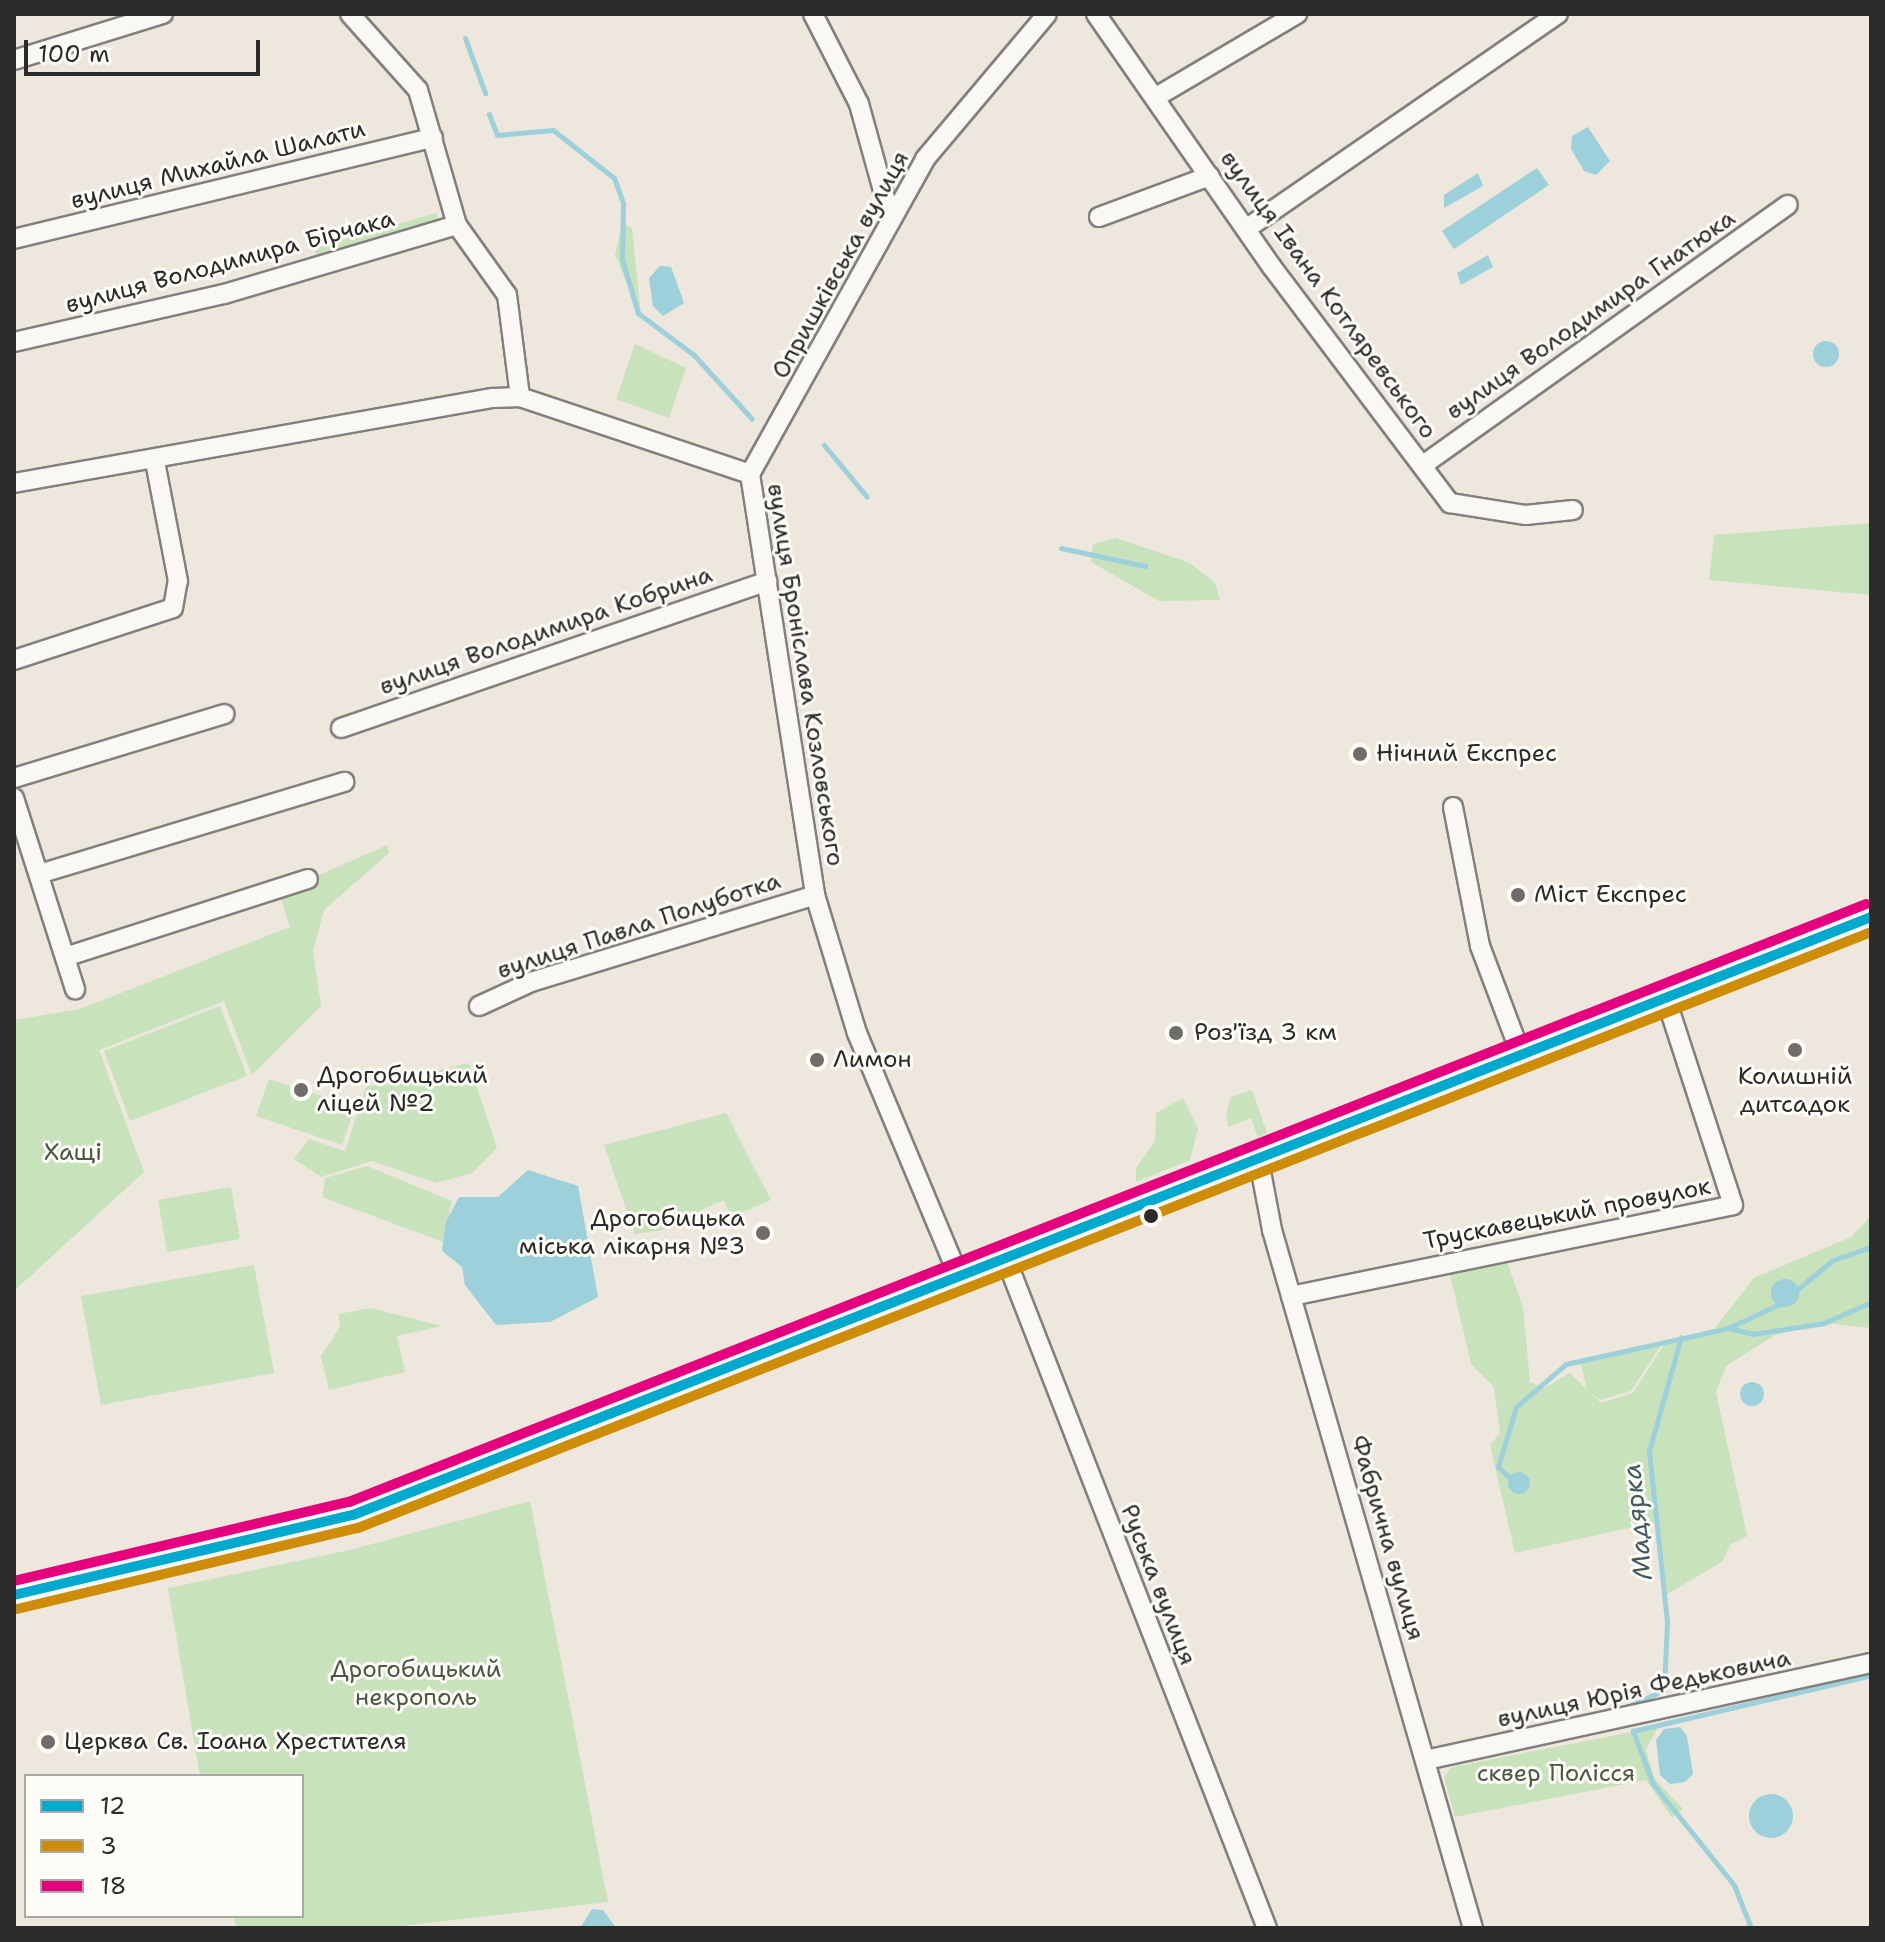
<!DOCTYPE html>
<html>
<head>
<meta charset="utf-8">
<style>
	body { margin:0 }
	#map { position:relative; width:1885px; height:1942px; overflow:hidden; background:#ede7de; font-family:"Shantell Sans",sans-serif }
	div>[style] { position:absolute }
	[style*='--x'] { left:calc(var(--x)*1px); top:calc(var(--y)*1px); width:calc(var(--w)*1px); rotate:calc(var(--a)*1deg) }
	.green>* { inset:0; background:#c8e3bc }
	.water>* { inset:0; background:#9cd0db }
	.round { border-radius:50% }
	.stream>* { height:5px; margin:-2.5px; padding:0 2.5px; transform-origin:2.5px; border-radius:2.5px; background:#9cd0db }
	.roads { filter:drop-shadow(2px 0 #82807c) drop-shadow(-2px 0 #82807c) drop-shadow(0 2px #82807c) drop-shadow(0 -2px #82807c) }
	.minor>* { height:18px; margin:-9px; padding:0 9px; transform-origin:9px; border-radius:9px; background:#f9f8f5 }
	.major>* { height:22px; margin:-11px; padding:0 11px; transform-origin:11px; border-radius:11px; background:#f9f8f5 }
	.bus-1>* { height:10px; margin:-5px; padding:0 5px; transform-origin:5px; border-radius:5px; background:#00a9ce }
	.bus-2>* { height:10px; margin:-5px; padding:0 5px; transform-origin:5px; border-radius:5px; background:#ce8d09 }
	.bus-3>* { height:10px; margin:-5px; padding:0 5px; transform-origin:5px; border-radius:5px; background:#e5007d }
	.dots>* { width:22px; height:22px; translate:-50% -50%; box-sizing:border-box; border:4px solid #fdfcf7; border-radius:50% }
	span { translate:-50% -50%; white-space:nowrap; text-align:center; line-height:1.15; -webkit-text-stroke:6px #fdfcf7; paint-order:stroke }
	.street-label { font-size:24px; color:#2b2b2b }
	.poi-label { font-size:24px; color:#2b2b2b }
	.left { translate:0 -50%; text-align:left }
	.right { translate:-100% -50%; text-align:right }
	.park-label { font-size:24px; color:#4b5848 }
	.water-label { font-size:26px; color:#435a60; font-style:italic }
	.frame { position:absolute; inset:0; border:16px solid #2b2b2b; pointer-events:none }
	.legend { position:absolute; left:24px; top:1774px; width:280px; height:144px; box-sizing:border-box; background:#fdfcf7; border:2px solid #a9a8a5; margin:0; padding:10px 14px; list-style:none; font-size:24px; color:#2b2b2b }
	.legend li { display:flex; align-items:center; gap:16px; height:40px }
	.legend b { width:40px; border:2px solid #a9a8a5 }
	.scale { position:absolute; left:24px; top:40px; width:236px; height:36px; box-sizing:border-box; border:4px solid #2b2b2b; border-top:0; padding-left:10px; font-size:24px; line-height:28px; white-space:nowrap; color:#2b2b2b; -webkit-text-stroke:6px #fdfcf7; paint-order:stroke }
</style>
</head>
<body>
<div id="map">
	<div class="green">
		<i style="clip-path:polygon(436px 213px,440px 224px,318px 262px,314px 248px)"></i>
		<i style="clip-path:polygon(622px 223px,632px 228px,641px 317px,615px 255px)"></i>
		<i style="clip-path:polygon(635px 344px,686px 368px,669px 418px,616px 399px)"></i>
		<i style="clip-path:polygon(1871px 523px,1871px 595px,1709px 580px,1714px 535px)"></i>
		<i style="clip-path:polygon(1116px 538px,1190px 563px,1215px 583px,1220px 600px,1159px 601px,1091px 562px,1093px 544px)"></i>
		<i style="clip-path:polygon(387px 845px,389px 853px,324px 910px,313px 951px,321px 1006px,252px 1075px,224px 1001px,99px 1050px,144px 1172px,14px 1291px,14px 1020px,80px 1009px,290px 927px,279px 893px)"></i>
		<i style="clip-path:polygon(220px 1006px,247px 1076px,130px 1121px,104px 1051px)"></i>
		<i style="clip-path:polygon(469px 1063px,497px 1148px,472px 1173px,436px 1183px,372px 1161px,321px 1177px,294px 1159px,309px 1139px,345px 1151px,366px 1087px)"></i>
		<i style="clip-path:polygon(269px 1079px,355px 1107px,342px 1145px,256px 1116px)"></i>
		<i style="clip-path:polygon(1252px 1090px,1267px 1133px,1258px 1137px,1251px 1118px,1228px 1127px,1226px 1113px,1231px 1097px)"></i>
		<i style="clip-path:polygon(1183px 1098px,1198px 1129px,1190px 1160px,1136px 1182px,1136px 1168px,1155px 1141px,1156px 1113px)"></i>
		<i style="clip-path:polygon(726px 1113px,771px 1200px,731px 1217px,724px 1200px,701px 1210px,707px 1224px,635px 1234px,604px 1145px)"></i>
		<i style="clip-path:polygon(367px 1166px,452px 1201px,443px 1242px,322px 1197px,325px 1178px)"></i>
		<i style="clip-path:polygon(231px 1187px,240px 1239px,167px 1252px,158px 1200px)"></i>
		<i style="clip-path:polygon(1871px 1216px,1871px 1328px,1824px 1323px,1775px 1335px,1726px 1366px,1716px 1392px,1747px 1536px,1730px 1545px,1722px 1562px,1664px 1596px,1656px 1522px,1515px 1553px,1490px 1445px,1500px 1433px,1494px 1387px,1471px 1364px,1449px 1270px,1506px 1259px,1523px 1307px,1530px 1382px,1544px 1388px,1570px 1373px,1601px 1403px,1633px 1393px,1667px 1340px,1714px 1329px,1754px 1278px,1851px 1237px)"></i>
		<i style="clip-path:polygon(254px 1265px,274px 1373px,101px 1405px,81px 1296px)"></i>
		<i style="clip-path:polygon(371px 1308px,442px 1326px,397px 1336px,405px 1372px,329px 1390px,321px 1356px,340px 1327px,338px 1314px)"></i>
		<i style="clip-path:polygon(1662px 1344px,1631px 1391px,1601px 1400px,1587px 1391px,1581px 1363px)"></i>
		<i style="clip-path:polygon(530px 1501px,608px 1902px,385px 1928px,236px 1928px,234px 1916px,302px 1916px,302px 1776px,200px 1776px,168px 1588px,350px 1550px)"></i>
		<i style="clip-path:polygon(1658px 1727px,1646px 1750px,1654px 1778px,1683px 1809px,1672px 1818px,1646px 1780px,1455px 1817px,1444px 1777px,1452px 1767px)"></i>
	</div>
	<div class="water">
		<i style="clip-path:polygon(1588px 127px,1610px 161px,1596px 175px,1584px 171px,1571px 149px,1572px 136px)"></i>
		<i style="clip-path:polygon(1537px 168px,1549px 185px,1454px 249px,1442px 231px)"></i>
		<i style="clip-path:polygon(1478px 173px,1483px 186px,1444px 208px,1444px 195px)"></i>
		<i style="clip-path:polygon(1488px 255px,1493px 267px,1461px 285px,1457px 273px)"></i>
		<i style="clip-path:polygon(660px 266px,671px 267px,684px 303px,663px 316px,653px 306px,649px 278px)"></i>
		<i class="round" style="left:1813px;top:341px;width:26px;height:26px"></i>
		<i style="clip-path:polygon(528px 1170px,578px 1186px,598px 1297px,550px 1322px,496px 1325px,465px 1285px,462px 1267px,442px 1251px,446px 1222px,459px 1197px,498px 1197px)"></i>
		<i class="round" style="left:1771px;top:1279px;width:28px;height:28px"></i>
		<i class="round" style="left:1740px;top:1382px;width:24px;height:24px"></i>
		<i class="round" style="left:1508px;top:1472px;width:22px;height:22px"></i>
		<i style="clip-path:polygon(1664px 1729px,1680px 1727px,1687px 1736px,1693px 1774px,1685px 1782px,1670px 1784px,1660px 1775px,1656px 1740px)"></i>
		<i class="round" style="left:1749px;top:1794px;width:44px;height:44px"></i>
		<i style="clip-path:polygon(592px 1909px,603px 1910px,616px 1928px,580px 1928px)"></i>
	</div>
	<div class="stream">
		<i style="--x:465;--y:38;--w:59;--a:70"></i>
		<i style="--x:489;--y:114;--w:22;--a:69"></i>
		<i style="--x:497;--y:135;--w:56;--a:-5.1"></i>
		<i style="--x:553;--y:130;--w:78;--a:38.2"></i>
		<i style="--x:614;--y:178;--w:27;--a:70"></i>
		<i style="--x:623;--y:203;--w:56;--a:91"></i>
		<i style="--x:622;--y:259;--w:56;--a:73.5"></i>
		<i style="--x:638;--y:313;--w:70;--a:36.9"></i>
		<i style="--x:694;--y:355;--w:86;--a:47.8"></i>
		<i style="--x:824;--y:445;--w:67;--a:50.4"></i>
		<i style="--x:1061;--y:548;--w:86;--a:12.1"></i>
		<i style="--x:1794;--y:1292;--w:50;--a:-39.4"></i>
		<i style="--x:1833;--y:1260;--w:40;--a:-18.9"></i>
		<i style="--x:1729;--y:1328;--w:25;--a:14"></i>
		<i style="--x:1753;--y:1334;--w:72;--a:-8.8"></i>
		<i style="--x:1824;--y:1323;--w:51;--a:-24.1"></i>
		<i style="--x:1509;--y:1477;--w:15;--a:-138"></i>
		<i style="--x:1498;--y:1467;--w:63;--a:-73.3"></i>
		<i style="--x:1516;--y:1407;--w:66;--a:-40.7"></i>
		<i style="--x:1566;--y:1364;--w:166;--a:-12.5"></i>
		<i style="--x:1728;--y:1328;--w:57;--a:-24.8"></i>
		<i style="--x:1624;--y:1708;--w:44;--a:-24.2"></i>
		<i style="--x:1664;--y:1690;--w:68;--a:-87.5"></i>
		<i style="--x:1667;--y:1622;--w:172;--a:-96"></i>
		<i style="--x:1649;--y:1451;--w:118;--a:-74.3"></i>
		<i style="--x:1751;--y:1928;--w:46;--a:-111.6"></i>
		<i style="--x:1734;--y:1885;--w:129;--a:-128.7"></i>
		<i style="--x:1653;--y:1784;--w:57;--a:-110.7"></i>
		<i style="--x:1633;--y:1731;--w:244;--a:-13.2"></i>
	</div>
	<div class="roads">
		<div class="minor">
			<i style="--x:350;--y:14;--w:102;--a:48.2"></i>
			<i style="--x:418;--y:90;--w:141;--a:73.9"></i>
			<i style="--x:457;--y:225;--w:86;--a:54.5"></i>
			<i style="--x:507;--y:295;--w:103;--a:82.7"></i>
			<i style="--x:813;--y:14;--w:101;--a:62.9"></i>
			<i style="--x:859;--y:104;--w:116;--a:74.5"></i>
			<i style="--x:1096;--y:14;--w:308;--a:55.2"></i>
			<i style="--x:1272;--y:267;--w:296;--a:53"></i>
			<i style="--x:1450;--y:503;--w:77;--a:9"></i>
			<i style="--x:1526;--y:515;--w:47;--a:-6.1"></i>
			<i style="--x:14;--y:60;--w:156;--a:-17.2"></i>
			<i style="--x:1156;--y:97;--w:164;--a:-30.5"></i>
			<i style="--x:1099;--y:217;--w:118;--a:-20.3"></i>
			<i style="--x:1246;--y:229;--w:379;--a:-34.6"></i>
			<i style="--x:14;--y:239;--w:431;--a:-13.6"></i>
			<i style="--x:14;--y:342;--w:215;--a:-12.9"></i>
			<i style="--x:224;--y:294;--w:243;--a:-16.5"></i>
			<i style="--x:1423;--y:465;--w:448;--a:-35.5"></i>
			<i style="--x:750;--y:474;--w:426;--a:81.2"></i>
			<i style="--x:815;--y:895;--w:144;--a:73.1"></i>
			<i style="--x:857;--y:1033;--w:264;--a:67.3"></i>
			<i style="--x:750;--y:474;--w:360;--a:-60.9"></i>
			<i style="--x:925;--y:159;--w:189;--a:-49.9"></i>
			<i style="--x:14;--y:483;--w:486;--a:-10.1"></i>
			<i style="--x:493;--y:398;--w:27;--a:-2"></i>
			<i style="--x:520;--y:397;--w:243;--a:18.5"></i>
			<i style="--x:14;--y:660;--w:167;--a:-18.1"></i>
			<i style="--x:173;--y:608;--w:27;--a:-80"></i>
			<i style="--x:178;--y:581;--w:122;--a:-100.9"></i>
			<i style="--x:341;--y:728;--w:451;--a:-19"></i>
			<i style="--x:14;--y:778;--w:220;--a:-16.9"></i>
			<i style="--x:14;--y:798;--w:201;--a:72.3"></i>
			<i style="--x:1453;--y:807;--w:142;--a:79"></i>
			<i style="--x:1480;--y:946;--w:119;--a:69.3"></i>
			<i style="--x:39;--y:874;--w:319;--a:-16.8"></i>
			<i style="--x:65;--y:957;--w:255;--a:-17.8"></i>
			<i style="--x:479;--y:1006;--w:57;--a:-24.8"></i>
			<i style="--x:531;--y:982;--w:297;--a:-17"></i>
			<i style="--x:1259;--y:1161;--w:70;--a:79.3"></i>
			<i style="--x:1272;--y:1230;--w:726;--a:73.94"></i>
			<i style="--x:1006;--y:1259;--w:718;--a:68.69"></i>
			<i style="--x:1291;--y:1296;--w:451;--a:-11.6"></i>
			<i style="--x:1733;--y:1205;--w:217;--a:-108"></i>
			<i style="--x:1426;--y:1760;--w:455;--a:-12.3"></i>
		</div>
		<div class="major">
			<i style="--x:14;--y:1595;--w:348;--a:-13.3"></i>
			<i style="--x:353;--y:1515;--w:1632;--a:-21.5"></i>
		</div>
	</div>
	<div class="bus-1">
		<i style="--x:14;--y:1595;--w:348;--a:-13.3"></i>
		<i style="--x:353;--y:1515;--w:1632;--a:-21.5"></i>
	</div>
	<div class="bus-2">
		<i style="--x:17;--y:1609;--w:350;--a:-13.4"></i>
		<i style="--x:358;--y:1528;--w:1626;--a:-21.5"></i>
	</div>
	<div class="bus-3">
		<i style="--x:14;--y:1581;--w:344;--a:-13.3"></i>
		<i style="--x:349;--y:1502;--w:1631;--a:-21.51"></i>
	</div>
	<div class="dots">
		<i style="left:1360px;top:754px;background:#6f6d6a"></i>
		<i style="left:1518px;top:895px;background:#6f6d6a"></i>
		<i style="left:1176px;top:1033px;background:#6f6d6a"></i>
		<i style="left:1795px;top:1050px;background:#6f6d6a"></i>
		<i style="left:817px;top:1060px;background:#6f6d6a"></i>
		<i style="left:301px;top:1090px;background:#6f6d6a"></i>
		<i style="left:1151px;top:1216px;background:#2b2b2b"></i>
		<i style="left:763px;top:1233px;background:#6f6d6a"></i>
		<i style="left:48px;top:1742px;background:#6f6d6a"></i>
	</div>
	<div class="street-label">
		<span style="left:218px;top:165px;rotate:-14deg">вулиця Михайла Шалати</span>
		<span style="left:230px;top:262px;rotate:-15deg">вулиця Володимира Бірчака</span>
		<span style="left:841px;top:265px;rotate:-61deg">Опришківська вулиця</span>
		<span style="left:1328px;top:295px;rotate:54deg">вулиця Івана Котляревського</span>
		<span style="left:1591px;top:315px;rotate:-35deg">вулиця Володимира Гнатюка</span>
		<span style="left:546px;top:631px;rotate:-19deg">вулиця Володимира Кобрина</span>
		<span style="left:805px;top:675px;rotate:81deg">вулиця Броніслава Козловського</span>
		<span style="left:639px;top:926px;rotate:-18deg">вулиця Павла Полуботка</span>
		<span style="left:1567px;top:1214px;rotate:-11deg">Трускавецький провулок</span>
		<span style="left:1387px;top:1538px;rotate:74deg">Фабрична вулиця</span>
		<span style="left:1158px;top:1585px;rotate:69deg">Руська вулиця</span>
		<span style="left:1644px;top:1689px;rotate:-12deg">вулиця Юрія Федьковича</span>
	</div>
	<div class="poi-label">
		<span class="left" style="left:1376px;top:754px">Нічний Експрес</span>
		<span class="left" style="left:1534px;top:895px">Міст Експрес</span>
		<span class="left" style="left:1194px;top:1033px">Роз'їзд 3 км</span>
		<span class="left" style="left:833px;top:1060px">Лимон</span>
		<span class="left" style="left:317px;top:1090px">Дрогобицький<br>ліцей №2</span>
		<span style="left:1795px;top:1091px">Колишній<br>дитсадок</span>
		<span class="right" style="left:745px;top:1233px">Дрогобицька<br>міська лікарня №3</span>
		<span class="left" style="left:64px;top:1742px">Церква Св. Іоана Хрестителя</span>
	</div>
	<div class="park-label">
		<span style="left:73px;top:1153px">Хащі</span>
		<span style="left:416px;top:1684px">Дрогобицький<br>некрополь</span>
		<span style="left:1556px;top:1774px">сквер Полісся</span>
	</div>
	<div class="water-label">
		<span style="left:1637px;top:1522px;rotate:-96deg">Мадярка</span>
	</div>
	<div class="frame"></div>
	<ul class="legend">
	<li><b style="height:10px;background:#00a9ce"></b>12</li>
	<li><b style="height:10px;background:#ce8d09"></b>3</li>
	<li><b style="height:10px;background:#e5007d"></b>18</li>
	</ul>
	<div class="scale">100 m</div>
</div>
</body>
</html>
